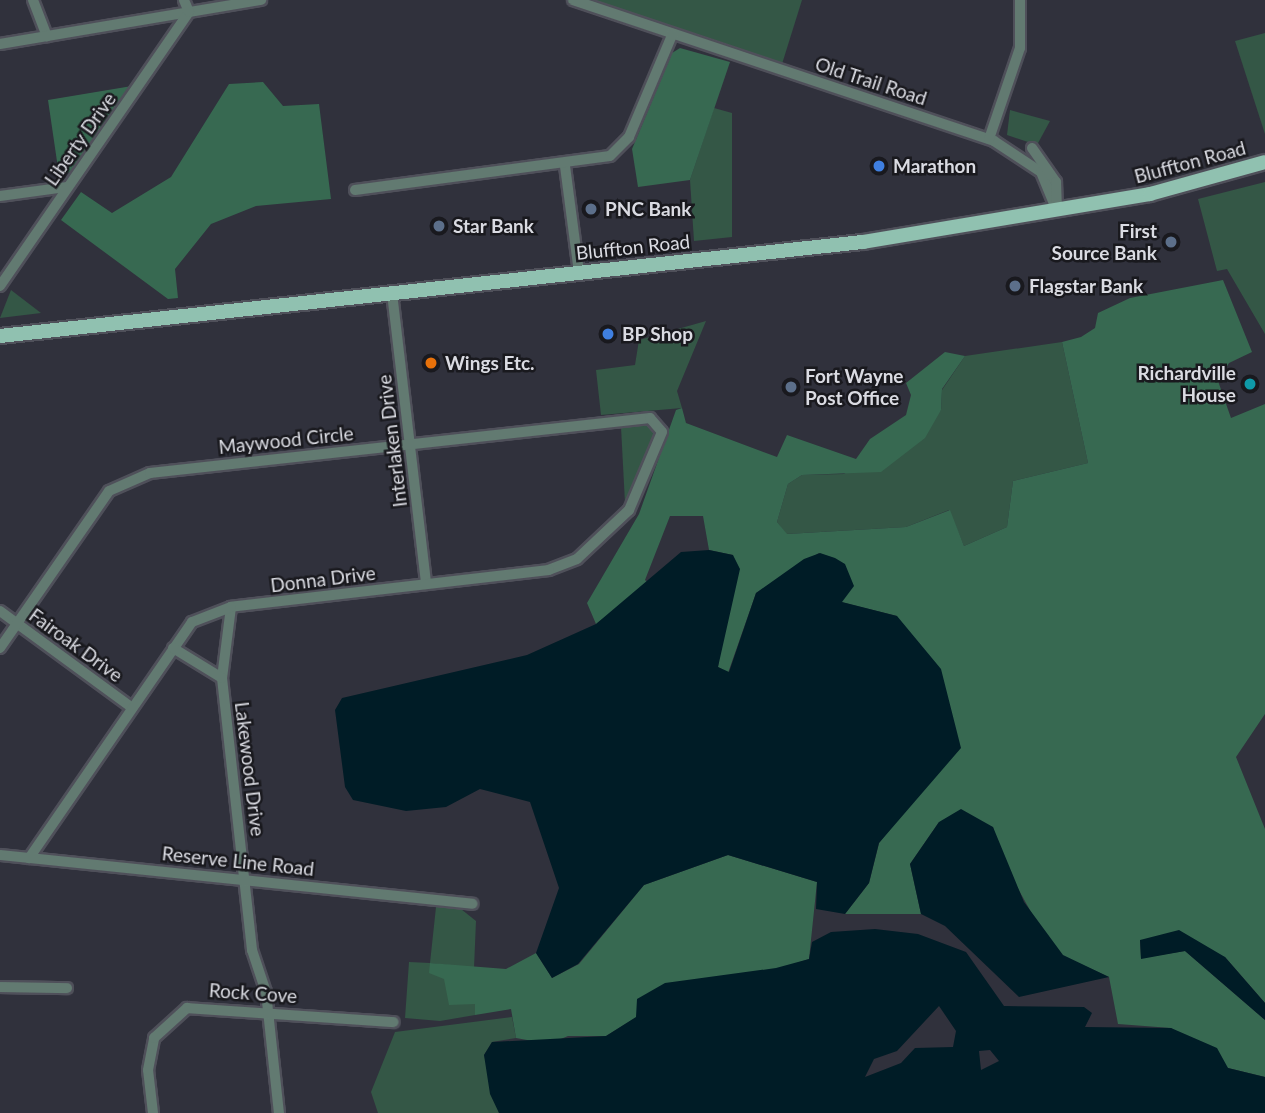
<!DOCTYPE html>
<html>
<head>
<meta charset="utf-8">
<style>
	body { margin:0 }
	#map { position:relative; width:1265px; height:1113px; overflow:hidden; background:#30313c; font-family:Lato,sans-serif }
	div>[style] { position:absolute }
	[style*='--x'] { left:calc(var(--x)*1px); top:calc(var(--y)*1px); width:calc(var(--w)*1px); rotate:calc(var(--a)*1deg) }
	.green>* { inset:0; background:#345746 }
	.forest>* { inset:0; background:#376951 }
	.water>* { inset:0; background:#001c26 }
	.roads { filter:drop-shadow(2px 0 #4f505a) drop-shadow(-2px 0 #4f505a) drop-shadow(0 2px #4f505a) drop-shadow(0 -2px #4f505a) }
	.minor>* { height:10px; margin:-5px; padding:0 5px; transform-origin:5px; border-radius:5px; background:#627a71 }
	.major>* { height:14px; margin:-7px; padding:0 7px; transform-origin:7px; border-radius:7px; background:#90c1b0 }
	.dots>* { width:19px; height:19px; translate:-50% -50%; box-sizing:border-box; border:4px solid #19191e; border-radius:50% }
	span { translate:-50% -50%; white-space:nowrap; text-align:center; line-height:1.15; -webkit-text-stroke:5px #19191e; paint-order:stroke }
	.street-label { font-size:19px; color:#dadbe2 }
	.poi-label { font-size:19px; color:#dadbe2; font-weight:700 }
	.left { translate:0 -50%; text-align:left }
	.right { translate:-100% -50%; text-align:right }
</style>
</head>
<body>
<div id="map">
	<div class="green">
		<i style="clip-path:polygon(588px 0,802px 0,782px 64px)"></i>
		<i style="clip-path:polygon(1265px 33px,1265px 134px,1235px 41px)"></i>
		<i style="clip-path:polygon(714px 108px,732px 113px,732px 237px,694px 241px,690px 180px)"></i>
		<i style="clip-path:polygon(1010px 110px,1050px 121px,1037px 145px,1007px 135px)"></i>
		<i style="clip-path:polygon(1265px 182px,1265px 334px,1227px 269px,1217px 271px,1198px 199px)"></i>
		<i style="clip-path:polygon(11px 290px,41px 313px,0 318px)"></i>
		<i style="clip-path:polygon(706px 321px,677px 391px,682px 408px,601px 415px,596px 370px,635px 365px,639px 340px)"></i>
		<i style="clip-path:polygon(1062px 342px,1088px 463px,1013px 481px,1007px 527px,964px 546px,949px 510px,906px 527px,786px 534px,777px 522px,788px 484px,802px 475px,844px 474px,941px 410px,942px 390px,965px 356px)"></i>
		<i style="clip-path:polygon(648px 424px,656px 434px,625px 503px,621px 427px)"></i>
		<i style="clip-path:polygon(436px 907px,461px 909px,476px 921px,474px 968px,430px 963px,475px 1004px,475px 1015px,440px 1021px,405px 1018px,409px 962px,430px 963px)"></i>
		<i style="clip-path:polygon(512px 1017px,516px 1038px,492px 1042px,484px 1055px,499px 1113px,378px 1113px,371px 1092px,395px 1032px)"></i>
	</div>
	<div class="forest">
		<i style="clip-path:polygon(680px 48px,730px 62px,690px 180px,638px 187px,632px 149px,672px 53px)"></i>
		<i style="clip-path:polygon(263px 82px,283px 106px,319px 104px,331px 199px,256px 206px,211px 224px,175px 269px,178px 298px,168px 299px,61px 220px,81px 192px,112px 213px,171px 177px,229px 84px)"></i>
		<i style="clip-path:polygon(132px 86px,71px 172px,59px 175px,48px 100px)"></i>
		<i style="clip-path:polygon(1223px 280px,1252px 352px,1229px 363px,1218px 381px,1231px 418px,1265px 404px,1265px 714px,1236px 757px,1265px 829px,1265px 1003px,1225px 957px,1140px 940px,1141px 958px,1185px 951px,1265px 1020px,1265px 1077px,1228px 1068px,1171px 1028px,1118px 1024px,1109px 977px,1063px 956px,1041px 930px,1001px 858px,993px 827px,939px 822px,910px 864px,921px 914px,845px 914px,869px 883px,879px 843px,917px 796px,897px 616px,841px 602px,819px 553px,756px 593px,728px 673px,718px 667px,733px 555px,709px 550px,703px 516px,670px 516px,645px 580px,649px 584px,596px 624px,587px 603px,639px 514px,676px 410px,682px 408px,686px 423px,777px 457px,787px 435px,856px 459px,870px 439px,906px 415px,911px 395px,906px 383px,945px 352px,965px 356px,942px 389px,941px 410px,925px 438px,881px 472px,802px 475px,788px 484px,777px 522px,787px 534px,906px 527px,950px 510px,964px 546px,1007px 527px,1013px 481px,1088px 463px,1062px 342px,1081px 337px,1095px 328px,1098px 313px,1130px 298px)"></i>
		<i style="clip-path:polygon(728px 855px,817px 882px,809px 959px,637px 1017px,606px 1036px,568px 1036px,549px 1044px,516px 1038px,511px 1009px,475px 1015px,475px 1004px,449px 1005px,444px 979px,429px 973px,430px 963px,506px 969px,536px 953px,552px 978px,579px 964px,644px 885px)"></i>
	</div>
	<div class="water">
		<i style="clip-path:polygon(709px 550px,733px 555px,740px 569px,718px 667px,729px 672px,756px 593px,804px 559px,820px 553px,835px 558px,845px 564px,854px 586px,842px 602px,897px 616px,941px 669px,961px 748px,879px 843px,869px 883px,845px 914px,816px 909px,817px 882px,728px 855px,644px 885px,578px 964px,552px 978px,536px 953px,559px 888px,530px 802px,480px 789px,446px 807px,406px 811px,353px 800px,345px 787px,335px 710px,342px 698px,527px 655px,596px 624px,681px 552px)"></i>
		<i style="clip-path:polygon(961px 809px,993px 827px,1024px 902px,1063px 955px,1109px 977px,1019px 997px,945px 926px,921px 914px,910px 864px,939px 822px)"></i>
		<i style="clip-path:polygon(evenodd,875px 929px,918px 934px,966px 952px,1004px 1006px,1084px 1007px,1092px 1013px,1085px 1027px,1171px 1028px,1217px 1048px,1228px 1068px,1265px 1077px,1265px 1113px,499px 1113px,490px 1094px,484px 1055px,492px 1042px,606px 1036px,636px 1017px,637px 999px,665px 983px,776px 968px,809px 959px,812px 942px,831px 932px,875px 929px,939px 1006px,956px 1031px,953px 1047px,915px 1048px,901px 1063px,865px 1077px,874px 1059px,897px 1051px,939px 1006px,875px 929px,990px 1050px,999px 1061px,981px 1070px,979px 1051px,990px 1050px)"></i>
		<i style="clip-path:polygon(1179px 930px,1225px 957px,1265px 1003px,1265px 1020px,1185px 951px,1141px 959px,1140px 940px)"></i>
	</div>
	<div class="roads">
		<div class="minor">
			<i style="--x:33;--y:0;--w:39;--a:69"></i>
			<i style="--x:573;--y:0;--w:444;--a:18.5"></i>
			<i style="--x:994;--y:141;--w:56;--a:33.4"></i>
			<i style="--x:1041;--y:172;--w:42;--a:67.7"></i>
			<i style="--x:0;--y:44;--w:265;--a:-9.6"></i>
			<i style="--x:989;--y:139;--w:96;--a:-71.2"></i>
			<i style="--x:1020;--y:48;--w:48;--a:-90"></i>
			<i style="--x:1032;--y:148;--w:42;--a:54.8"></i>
			<i style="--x:1056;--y:182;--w:26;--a:88"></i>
			<i style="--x:565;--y:166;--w:107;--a:82.5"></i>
			<i style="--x:355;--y:190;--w:257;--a:-7.6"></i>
			<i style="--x:610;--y:156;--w:27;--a:-45"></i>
			<i style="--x:629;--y:137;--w:111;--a:-67.1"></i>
			<i style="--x:0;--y:196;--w:68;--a:-7.7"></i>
			<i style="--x:0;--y:286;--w:333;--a:-55.4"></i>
			<i style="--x:189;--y:12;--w:13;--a:-113"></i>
			<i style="--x:392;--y:293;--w:293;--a:83.3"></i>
			<i style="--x:231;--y:607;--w:72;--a:97.2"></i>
			<i style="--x:222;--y:678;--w:274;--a:83.7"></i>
			<i style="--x:252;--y:950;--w:44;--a:71.6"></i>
			<i style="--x:266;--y:992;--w:122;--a:83.9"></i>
			<i style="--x:0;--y:611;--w:162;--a:36.2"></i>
			<i style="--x:0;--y:648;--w:191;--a:-55.2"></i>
			<i style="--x:109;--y:491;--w:45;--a:-23.7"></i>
			<i style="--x:150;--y:473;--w:503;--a:-6.28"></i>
			<i style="--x:650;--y:418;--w:18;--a:49"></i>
			<i style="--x:662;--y:432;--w:85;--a:112.9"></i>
			<i style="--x:629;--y:510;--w:71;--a:136.7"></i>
			<i style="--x:577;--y:559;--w:30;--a:159"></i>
			<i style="--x:549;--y:570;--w:320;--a:173.4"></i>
			<i style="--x:231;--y:607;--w:42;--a:159"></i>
			<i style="--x:192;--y:622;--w:287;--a:124.6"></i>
			<i style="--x:173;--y:648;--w:57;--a:31.5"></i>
			<i style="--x:0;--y:855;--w:475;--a:5.9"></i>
			<i style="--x:0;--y:987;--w:67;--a:0.9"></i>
			<i style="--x:153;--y:1113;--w:43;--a:-96.6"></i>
			<i style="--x:148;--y:1070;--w:33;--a:-79"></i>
			<i style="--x:154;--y:1038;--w:45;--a:-42.3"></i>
			<i style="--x:187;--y:1008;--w:207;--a:3.9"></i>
		</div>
		<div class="major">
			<i style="--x:0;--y:336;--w:868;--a:-6.22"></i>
			<i style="--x:863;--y:242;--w:291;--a:-9.5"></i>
			<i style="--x:1150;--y:194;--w:119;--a:-15.5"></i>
		</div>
	</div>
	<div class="dots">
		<i style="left:879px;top:166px;background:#3f7fe0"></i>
		<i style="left:591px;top:209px;background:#5c6f8a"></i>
		<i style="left:439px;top:226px;background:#5c6f8a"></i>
		<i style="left:1171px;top:242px;background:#5c6f8a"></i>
		<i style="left:1015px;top:286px;background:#5c6f8a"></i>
		<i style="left:608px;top:334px;background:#3f7fe0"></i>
		<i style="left:431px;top:363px;background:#e8710a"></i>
		<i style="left:1250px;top:384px;background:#0f9aa8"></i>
		<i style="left:791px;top:387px;background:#5c6f8a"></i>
	</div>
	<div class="street-label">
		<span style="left:871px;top:81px;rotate:18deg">Old Trail Road</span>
		<span style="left:80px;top:139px;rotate:-55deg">Liberty Drive</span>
		<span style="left:1190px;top:162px;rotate:-15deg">Bluffton Road</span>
		<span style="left:633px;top:247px;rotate:-6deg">Bluffton Road</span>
		<span style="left:286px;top:440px;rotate:-6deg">Maywood Circle</span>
		<span style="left:392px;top:441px;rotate:-97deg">Interlaken Drive</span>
		<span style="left:323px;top:579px;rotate:-7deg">Donna Drive</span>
		<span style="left:76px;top:645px;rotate:36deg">Fairoak Drive</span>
		<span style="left:250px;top:769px;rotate:83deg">Lakewood Drive</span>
		<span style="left:238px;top:861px;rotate:6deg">Reserve Line Road</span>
		<span style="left:253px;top:993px;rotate:4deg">Rock Cove</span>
	</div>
	<div class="poi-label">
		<span class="left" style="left:893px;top:166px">Marathon</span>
		<span class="left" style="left:605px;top:209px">PNC Bank</span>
		<span class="left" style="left:453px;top:226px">Star Bank</span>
		<span class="right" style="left:1157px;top:242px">First<br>Source Bank</span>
		<span class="left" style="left:1029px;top:286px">Flagstar Bank</span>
		<span class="left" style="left:622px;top:334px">BP Shop</span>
		<span class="left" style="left:445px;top:363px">Wings Etc.</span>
		<span class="right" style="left:1236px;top:384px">Richardville<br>House</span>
		<span class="left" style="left:805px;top:387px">Fort Wayne<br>Post Office</span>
	</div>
</div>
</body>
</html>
